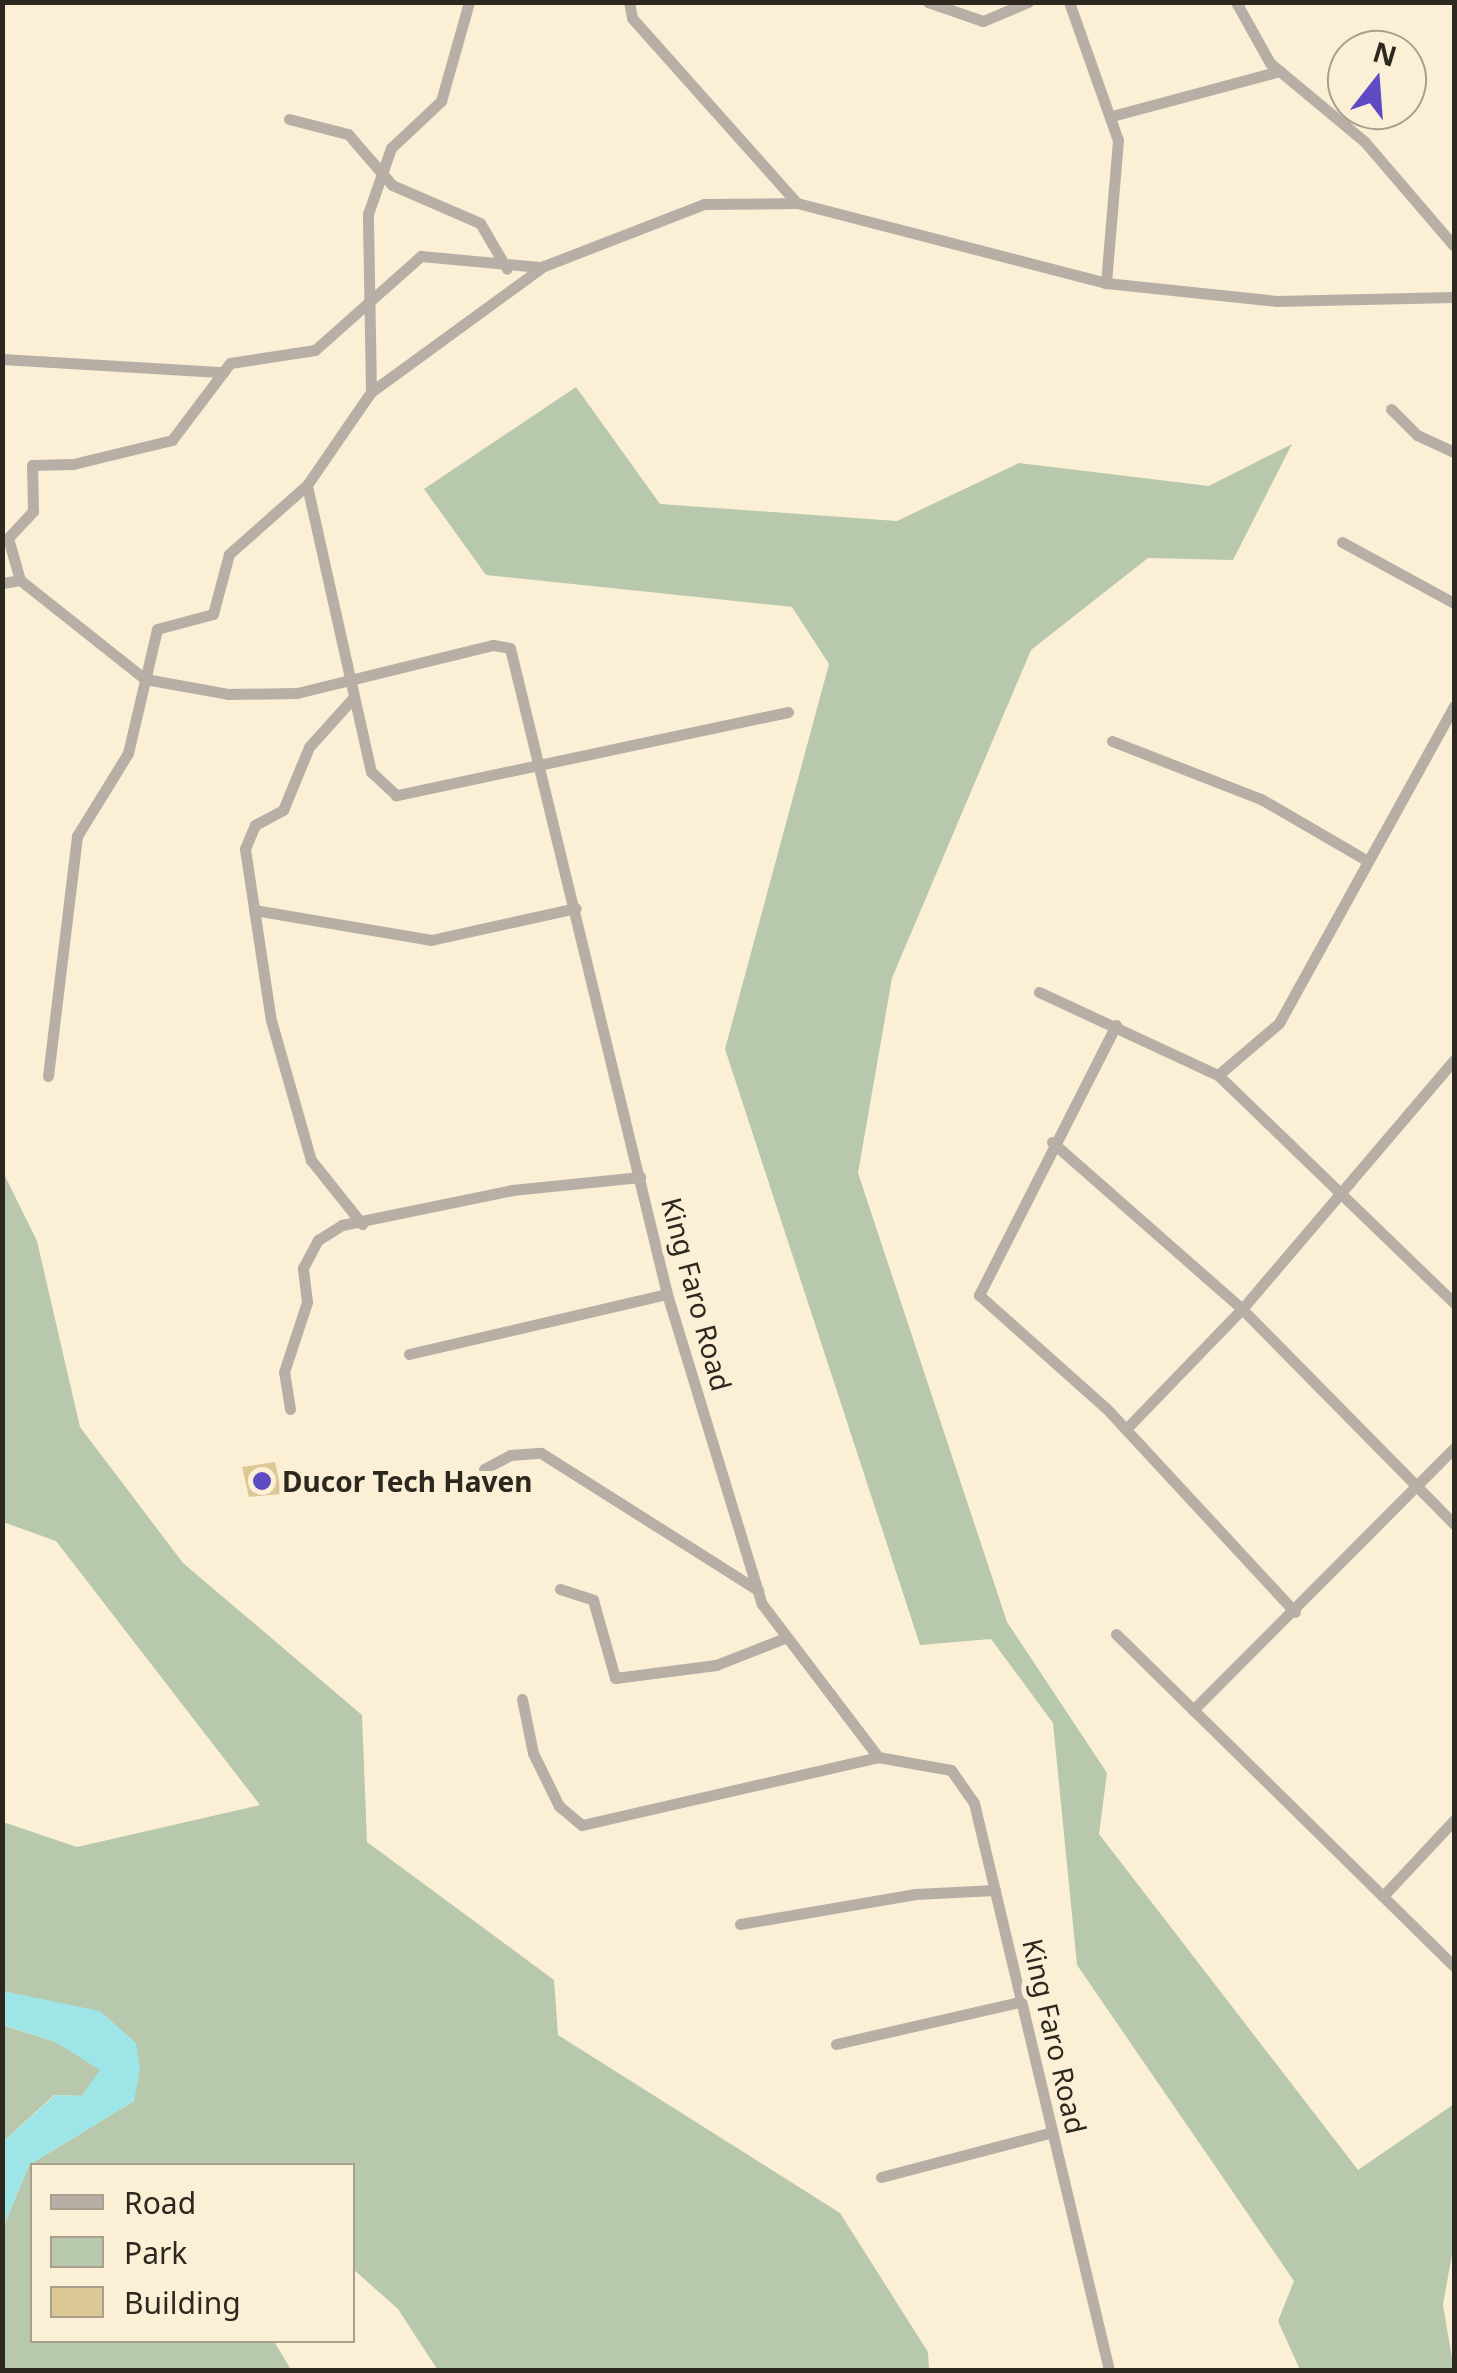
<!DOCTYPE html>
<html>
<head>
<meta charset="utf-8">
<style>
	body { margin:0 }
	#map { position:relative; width:1457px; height:2373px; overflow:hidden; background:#fbf0d6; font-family:"Noto Sans",sans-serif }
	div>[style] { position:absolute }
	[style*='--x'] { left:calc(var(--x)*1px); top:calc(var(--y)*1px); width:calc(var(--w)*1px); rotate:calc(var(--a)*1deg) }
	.green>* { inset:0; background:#b8c8ac }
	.water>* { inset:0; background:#9ee5e8 }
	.building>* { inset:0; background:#ddc895 }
	.minor>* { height:11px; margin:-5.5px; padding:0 5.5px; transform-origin:5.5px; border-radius:5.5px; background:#b7afa6 }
	.dots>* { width:28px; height:28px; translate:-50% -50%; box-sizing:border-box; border:5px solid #fbf0d6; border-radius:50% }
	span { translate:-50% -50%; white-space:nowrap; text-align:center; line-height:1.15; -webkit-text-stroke:10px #fbf0d6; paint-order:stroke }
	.street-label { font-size:28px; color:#2c281f }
	.poi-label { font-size:28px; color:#2c281f; font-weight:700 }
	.left { translate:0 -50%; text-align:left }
	.frame { position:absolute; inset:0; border:5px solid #2c281f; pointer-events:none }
	.legend { position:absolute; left:30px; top:2163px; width:325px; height:180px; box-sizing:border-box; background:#fbf0d6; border:2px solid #a8a08d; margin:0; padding:12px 18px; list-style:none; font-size:30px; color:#2c281f }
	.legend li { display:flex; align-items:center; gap:20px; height:50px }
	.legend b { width:50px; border:2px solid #a8a08d }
	.north { position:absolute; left:1327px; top:30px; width:100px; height:100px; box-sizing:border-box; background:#fbf0d6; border:2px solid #a8a08d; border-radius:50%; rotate:17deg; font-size:28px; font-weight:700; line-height:40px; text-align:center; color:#2c281f }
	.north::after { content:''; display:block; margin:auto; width:35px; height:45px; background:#5e4ac2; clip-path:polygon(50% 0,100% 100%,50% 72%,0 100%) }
</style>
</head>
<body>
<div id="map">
	<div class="green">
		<i style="clip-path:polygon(576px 387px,660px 504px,897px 521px,1019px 463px,1209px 486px,1292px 444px,1233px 560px,1148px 558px,1031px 650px,892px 978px,858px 1173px,1007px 1622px,1107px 1773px,1099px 1834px,1358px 2170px,1454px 2104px,1454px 2243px,1443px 2305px,1454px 2370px,1300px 2370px,1278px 2321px,1294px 2281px,1077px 1965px,1053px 1723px,991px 1639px,920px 1645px,725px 1049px,829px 664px,792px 607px,486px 575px,424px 489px)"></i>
		<i style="clip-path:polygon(2px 1170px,37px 1241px,80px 1427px,183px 1563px,362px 1715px,367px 1842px,554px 1980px,558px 2035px,840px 2213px,928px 2352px,929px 2370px,437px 2369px,398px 2309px,353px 2269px,352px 2166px,32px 2166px,32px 2340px,274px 2341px,291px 2370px,3px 2370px,3px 2228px,29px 2165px,134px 2101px,27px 1998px,3px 1991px,3px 1822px,77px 1847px,260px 1805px,56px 1541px,3px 1522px)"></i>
		<i style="clip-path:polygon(2px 2025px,56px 2042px,101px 2070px,82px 2096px,54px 2095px,3px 2142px)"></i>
	</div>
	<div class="water">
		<i style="clip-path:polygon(3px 1991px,100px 2011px,136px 2043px,140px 2069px,134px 2101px,29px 2165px,3px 2228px,3px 2142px,55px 2095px,82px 2096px,100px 2070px,56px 2042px,3px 2025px)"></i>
	</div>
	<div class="building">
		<i style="clip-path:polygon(275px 1462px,282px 1494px,249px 1497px,242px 1467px)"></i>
	</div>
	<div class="minor">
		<i style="--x:629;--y:2;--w:16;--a:79"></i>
		<i style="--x:632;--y:18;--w:248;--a:48.3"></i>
		<i style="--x:928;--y:2;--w:58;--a:19.1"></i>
		<i style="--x:983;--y:21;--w:49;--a:-22.9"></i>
		<i style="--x:1069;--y:2;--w:146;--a:70.5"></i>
		<i style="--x:1118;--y:140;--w:144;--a:94.8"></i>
		<i style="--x:1236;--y:2;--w:70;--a:60.9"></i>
		<i style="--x:1270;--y:63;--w:122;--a:39.7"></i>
		<i style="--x:1364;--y:141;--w:138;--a:49.4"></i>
		<i style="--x:1112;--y:116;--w:174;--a:-15"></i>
		<i style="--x:289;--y:119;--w:61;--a:14.3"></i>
		<i style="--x:348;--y:134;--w:67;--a:49.2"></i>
		<i style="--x:392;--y:185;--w:96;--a:23.4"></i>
		<i style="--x:480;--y:223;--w:53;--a:59.6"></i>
		<i style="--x:2;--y:359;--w:222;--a:3.4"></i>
		<i style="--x:371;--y:392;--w:178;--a:-91"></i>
		<i style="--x:368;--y:214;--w:70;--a:-70.8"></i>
		<i style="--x:391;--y:148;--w:69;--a:-43.2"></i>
		<i style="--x:441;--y:101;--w:103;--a:-74.2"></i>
		<i style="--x:1391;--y:409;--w:37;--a:45"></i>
		<i style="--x:1417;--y:435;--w:41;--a:24.7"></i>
		<i style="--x:1342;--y:542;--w:128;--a:28.6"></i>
		<i style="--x:20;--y:580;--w:159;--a:38.4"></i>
		<i style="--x:145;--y:679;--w:84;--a:10.2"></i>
		<i style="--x:228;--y:694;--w:69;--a:-0.8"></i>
		<i style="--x:297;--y:693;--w:202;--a:-13.8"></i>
		<i style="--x:493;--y:645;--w:17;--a:10"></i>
		<i style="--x:510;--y:648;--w:665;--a:76.34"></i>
		<i style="--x:667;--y:1294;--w:324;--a:73"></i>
		<i style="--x:762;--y:1604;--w:192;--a:52.8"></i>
		<i style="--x:878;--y:1757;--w:74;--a:10.1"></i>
		<i style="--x:951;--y:1770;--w:40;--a:55.1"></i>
		<i style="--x:974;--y:1803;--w:583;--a:76.61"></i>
		<i style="--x:2;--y:583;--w:18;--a:-9"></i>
		<i style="--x:20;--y:580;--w:44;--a:-105.9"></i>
		<i style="--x:8;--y:538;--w:37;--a:-47"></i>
		<i style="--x:33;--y:511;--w:46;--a:-91.2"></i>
		<i style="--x:32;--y:465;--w:41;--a:-1.4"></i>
		<i style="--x:73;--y:464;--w:102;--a:-13.6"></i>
		<i style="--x:172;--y:440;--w:96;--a:-53"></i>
		<i style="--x:230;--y:363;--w:86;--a:-8.7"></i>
		<i style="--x:315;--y:350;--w:142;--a:-41.6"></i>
		<i style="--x:421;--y:256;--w:119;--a:5.3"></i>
		<i style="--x:354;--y:697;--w:67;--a:132"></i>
		<i style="--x:309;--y:747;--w:68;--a:112.4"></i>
		<i style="--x:283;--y:810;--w:32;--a:152"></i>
		<i style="--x:255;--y:825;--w:26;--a:113"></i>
		<i style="--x:245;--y:849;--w:173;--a:81.4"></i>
		<i style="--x:271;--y:1020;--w:146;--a:74.1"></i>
		<i style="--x:311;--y:1160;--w:82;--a:51.4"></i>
		<i style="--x:788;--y:712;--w:401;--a:168"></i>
		<i style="--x:396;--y:795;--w:34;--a:-137"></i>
		<i style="--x:371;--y:772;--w:294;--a:-102.6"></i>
		<i style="--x:307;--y:485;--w:113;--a:-55.5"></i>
		<i style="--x:371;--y:392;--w:214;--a:-36.1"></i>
		<i style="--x:544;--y:266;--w:172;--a:-21.2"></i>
		<i style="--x:704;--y:204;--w:93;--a:-0.6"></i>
		<i style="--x:797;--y:203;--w:319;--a:14.5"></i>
		<i style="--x:1106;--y:283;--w:171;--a:6"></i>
		<i style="--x:1276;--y:301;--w:178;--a:-1.3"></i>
		<i style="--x:1112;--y:741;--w:160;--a:21.3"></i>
		<i style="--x:1261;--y:799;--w:121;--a:30.2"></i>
		<i style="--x:254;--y:910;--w:180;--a:9.6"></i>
		<i style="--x:431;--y:940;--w:148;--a:-12.4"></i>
		<i style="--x:1039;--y:992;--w:197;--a:24.9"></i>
		<i style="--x:1218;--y:1075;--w:328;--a:44"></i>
		<i style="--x:1116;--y:1025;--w:303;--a:116.9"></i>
		<i style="--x:979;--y:1295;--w:170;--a:41.7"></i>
		<i style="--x:1106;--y:1408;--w:278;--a:47.2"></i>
		<i style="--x:1218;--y:1075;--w:80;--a:-40.4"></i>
		<i style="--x:1279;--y:1023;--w:362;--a:-61.1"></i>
		<i style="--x:48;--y:1076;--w:242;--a:-83.1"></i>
		<i style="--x:77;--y:836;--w:97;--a:-58.4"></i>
		<i style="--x:128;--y:753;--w:127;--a:-76.8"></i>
		<i style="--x:157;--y:629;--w:58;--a:-15"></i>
		<i style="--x:213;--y:614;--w:62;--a:-75.1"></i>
		<i style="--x:229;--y:554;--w:104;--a:-41.5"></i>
		<i style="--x:1052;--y:1142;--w:253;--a:41.3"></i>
		<i style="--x:1242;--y:1309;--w:302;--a:45.4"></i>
		<i style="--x:409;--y:1354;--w:265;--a:-13.1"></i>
		<i style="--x:290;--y:1409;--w:37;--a:-99"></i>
		<i style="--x:284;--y:1372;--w:74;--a:-71.8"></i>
		<i style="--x:307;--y:1302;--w:34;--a:-97"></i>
		<i style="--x:303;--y:1268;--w:32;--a:-62"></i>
		<i style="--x:318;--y:1240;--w:28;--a:-32"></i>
		<i style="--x:342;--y:1225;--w:174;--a:-11.6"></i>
		<i style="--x:512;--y:1190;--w:129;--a:-5.8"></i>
		<i style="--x:1126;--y:1429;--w:167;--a:-46"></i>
		<i style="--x:1242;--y:1309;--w:327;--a:-49.6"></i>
		<i style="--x:484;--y:1469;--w:30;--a:-28"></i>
		<i style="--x:510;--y:1455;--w:31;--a:-4"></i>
		<i style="--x:541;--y:1453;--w:257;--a:32.3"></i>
		<i style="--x:560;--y:1589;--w:35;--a:18"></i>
		<i style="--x:593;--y:1600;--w:81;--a:74.2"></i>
		<i style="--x:615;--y:1678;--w:102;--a:-7.3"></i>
		<i style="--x:716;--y:1665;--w:74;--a:-21.4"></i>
		<i style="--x:1116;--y:1634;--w:474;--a:44.5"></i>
		<i style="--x:522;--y:1699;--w:55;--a:78.5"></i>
		<i style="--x:533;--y:1753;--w:59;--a:63.9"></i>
		<i style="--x:559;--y:1806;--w:30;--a:40"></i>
		<i style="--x:582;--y:1825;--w:304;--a:-12.9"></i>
		<i style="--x:1193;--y:1710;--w:370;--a:-45.1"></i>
		<i style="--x:1383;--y:1896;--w:104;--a:-46.9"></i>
		<i style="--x:740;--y:1924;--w:178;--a:-9.7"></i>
		<i style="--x:915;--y:1894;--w:80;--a:-2.9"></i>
		<i style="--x:836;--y:2044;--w:189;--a:-12.9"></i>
		<i style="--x:881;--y:2177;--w:177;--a:-14.7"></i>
	</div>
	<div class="dots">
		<i style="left:262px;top:1481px;background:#5e4ac2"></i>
	</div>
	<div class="street-label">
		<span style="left:697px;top:1294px;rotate:75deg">King Faro Road</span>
		<span style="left:1055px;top:2036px;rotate:77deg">King Faro Road</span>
	</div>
	<div class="poi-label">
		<span class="left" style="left:282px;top:1481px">Ducor Tech Haven</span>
	</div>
	<div class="frame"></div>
	<ul class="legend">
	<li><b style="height:12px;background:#b7afa6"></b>Road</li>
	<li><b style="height:28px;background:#b8c8ac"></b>Park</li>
	<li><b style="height:28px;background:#ddc895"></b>Building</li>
	</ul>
	<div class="north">N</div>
</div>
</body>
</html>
